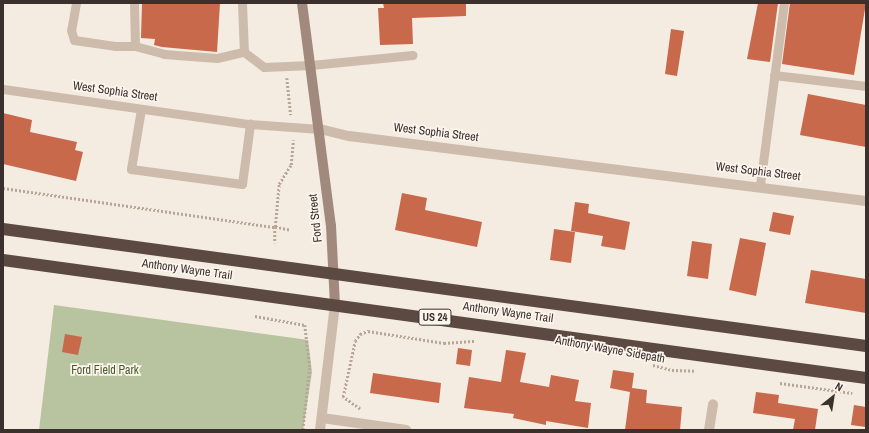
<!DOCTYPE html>
<html>
<head>
<meta charset="utf-8">
<style>
	body { margin:0 }
	#map { position:relative; width:869px; height:433px; overflow:hidden; background:#f4ebe1; font-family:"Archivo Narrow",sans-serif }
	div>[style] { position:absolute }
	[style*='--x'] { left:calc(var(--x)*1px); top:calc(var(--y)*1px); width:calc(var(--w)*1px); rotate:calc(var(--a)*1deg) }
	.green>* { inset:0; background:#b8c4a0 }
	.building>* { inset:0; background:#c8694b }
	.path>* { height:2.5px; margin-top:-1.25px; transform-origin:0; background:repeating-linear-gradient(90deg,#b9a596 0 2px,transparent 0 4px) }
	.lane>* { height:9px; margin:-4.5px; padding:0 4.5px; transform-origin:4.5px; border-radius:4.5px; background:#cdbbac }
	.street>* { height:10px; margin:-5px; padding:0 5px; transform-origin:5px; border-radius:5px; background:#cdbbac }
	.secondary>* { height:10px; margin:-5px; padding:0 5px; transform-origin:5px; border-radius:5px; background:#a18a7d }
	.highway>* { height:12px; margin:-6px; padding:0 6px; transform-origin:6px; border-radius:6px; background:#5c4a42 }
	span { translate:-50% -50%; white-space:nowrap; text-align:center; line-height:1.15; -webkit-text-stroke:3.5px #fbf5ee; paint-order:stroke }
	.shield-label span { padding:1px 3px; background:#fbf5ee; border:1px solid; border-radius:3px; -webkit-text-stroke-width:0 }
	.shield-label { font-size:11px; color:#3b302b; font-weight:700 }
	.street-label { font-size:12px; color:#3b302b }
	.park-label { font-size:12px; color:#4a5a2e }
	.frame { position:absolute; inset:0; border:4px solid #3b302b; pointer-events:none }
	.north { position:absolute; left:813px; top:377px; width:40px; height:40px; -webkit-text-stroke:3px #fbf5ee; paint-order:stroke; rotate:30deg; font-size:11px; font-weight:700; line-height:16px; text-align:center; color:#3b302b }
	.north::after { content:''; display:block; margin:auto; width:14px; height:18px; background:#3b302b; clip-path:polygon(50% 0,100% 100%,50% 72%,0 100%) }
</style>
</head>
<body>
<div id="map">
	<div class="green">
		<i style="clip-path:polygon(54px 305px,308px 340px,312px 372px,303px 430px,39px 430px)"></i>
	</div>
	<div class="building">
		<i style="clip-path:polygon(142px 3px,220px 3px,217px 52px,162px 47px,154px 45px,155px 39px,141px 38px)"></i>
		<i style="clip-path:polygon(383px 3px,466px 3px,466px 16px,412px 18px,413px 44px,380px 45px,378px 8px,384px 8px)"></i>
		<i style="clip-path:polygon(758px 3px,778px 3px,770px 62px,747px 59px)"></i>
		<i style="clip-path:polygon(790px 3px,866px 3px,854px 75px,782px 64px)"></i>
		<i style="clip-path:polygon(671px 29px,684px 31px,677px 76px,665px 74px)"></i>
		<i style="clip-path:polygon(808px 94px,866px 105px,866px 147px,800px 135px)"></i>
		<i style="clip-path:polygon(3px 113px,32px 120px,30px 132px,77px 142px,75px 150px,83px 152px,76px 181px,3px 164px)"></i>
		<i style="clip-path:polygon(402px 193px,427px 198px,425px 210px,482px 222px,477px 247px,395px 230px)"></i>
		<i style="clip-path:polygon(575px 202px,589px 204px,588px 213px,630px 222px,625px 250px,601px 246px,603px 236px,571px 231px)"></i>
		<i style="clip-path:polygon(773px 212px,794px 216px,790px 235px,769px 231px)"></i>
		<i style="clip-path:polygon(554px 229px,575px 232px,571px 263px,550px 260px)"></i>
		<i style="clip-path:polygon(740px 238px,766px 243px,756px 296px,729px 290px)"></i>
		<i style="clip-path:polygon(692px 241px,712px 244px,708px 279px,687px 276px)"></i>
		<i style="clip-path:polygon(811px 270px,866px 279px,866px 313px,805px 303px)"></i>
		<i style="clip-path:polygon(65px 334px,82px 337px,78px 355px,62px 352px)"></i>
		<i style="clip-path:polygon(458px 348px,472px 350px,470px 366px,456px 364px)"></i>
		<i style="clip-path:polygon(506px 350px,526px 353px,520px 382px,549px 387px,551px 375px,579px 380px,575px 401px,591px 403px,588px 428px,546px 421px,546px 425px,513px 418px,514px 414px,464px 408px,469px 377px,501px 382px)"></i>
		<i style="clip-path:polygon(613px 370px,634px 373px,632px 388px,647px 390px,646px 403px,682px 407px,680px 430px,625px 430px,630px 392px,610px 388px)"></i>
		<i style="clip-path:polygon(373px 373px,441px 383px,439px 403px,370px 393px)"></i>
		<i style="clip-path:polygon(756px 392px,779px 395px,778px 403px,818px 409px,815px 430px,793px 430px,795px 419px,753px 413px)"></i>
		<i style="clip-path:polygon(854px 405px,866px 407px,866px 427px,851px 425px)"></i>
	</div>
	<div class="path">
		<i style="--x:287;--y:78;--w:37;--a:84"></i>
		<i style="--x:3;--y:188;--w:275;--a:8.2"></i>
		<i style="--x:275;--y:227;--w:16;--a:90"></i>
		<i style="--x:289;--y:230;--w:14;--a:-168"></i>
		<i style="--x:275;--y:227;--w:43;--a:-84.7"></i>
		<i style="--x:279;--y:184;--w:22;--a:-58"></i>
		<i style="--x:291;--y:165;--w:25;--a:-85"></i>
		<i style="--x:255;--y:316;--w:51;--a:10.2"></i>
		<i style="--x:305;--y:325;--w:43;--a:83.4"></i>
		<i style="--x:310;--y:368;--w:62;--a:96.4"></i>
		<i style="--x:653;--y:365;--w:20;--a:15"></i>
		<i style="--x:672;--y:370;--w:24;--a:2"></i>
		<i style="--x:780;--y:383;--w:73;--a:7.9"></i>
		<i style="--x:360;--y:409;--w:21;--a:-145"></i>
		<i style="--x:343;--y:397;--w:57;--a:-77.9"></i>
		<i style="--x:355;--y:341;--w:9;--a:-54"></i>
		<i style="--x:360;--y:334;--w:9;--a:-21"></i>
		<i style="--x:368;--y:331;--w:77;--a:9"></i>
		<i style="--x:444;--y:343;--w:32;--a:-4"></i>
	</div>
	<div class="lane">
		<i style="--x:76;--y:3;--w:27;--a:100"></i>
		<i style="--x:71;--y:30;--w:10;--a:73"></i>
		<i style="--x:74;--y:40;--w:41;--a:8.3"></i>
		<i style="--x:115;--y:46;--w:20;--a:0"></i>
		<i style="--x:134;--y:3;--w:43;--a:88.7"></i>
		<i style="--x:135;--y:46;--w:30;--a:15"></i>
		<i style="--x:164;--y:54;--w:53;--a:4.3"></i>
		<i style="--x:217;--y:58;--w:28;--a:-13"></i>
		<i style="--x:242;--y:3;--w:49;--a:87.7"></i>
		<i style="--x:244;--y:52;--w:25;--a:37"></i>
		<i style="--x:264;--y:67;--w:47;--a:-2.4"></i>
		<i style="--x:311;--y:65;--w:102;--a:-5.6"></i>
		<i style="--x:774;--y:75;--w:93;--a:6.8"></i>
		<i style="--x:3;--y:89;--w:249;--a:8.1"></i>
		<i style="--x:250;--y:124;--w:70;--a:4.1"></i>
		<i style="--x:141;--y:109;--w:61;--a:99.5"></i>
		<i style="--x:131;--y:169;--w:112;--a:7.7"></i>
		<i style="--x:242;--y:184;--w:61;--a:-82.4"></i>
		<i style="--x:760;--y:185;--w:184;--a:-82.5"></i>
	</div>
	<div class="street">
		<i style="--x:320;--y:129;--w:30;--a:14"></i>
		<i style="--x:349;--y:136;--w:521;--a:7.17"></i>
		<i style="--x:322;--y:418;--w:85;--a:8.1"></i>
		<i style="--x:320;--y:430;--w:126;--a:-83.2"></i>
		<i style="--x:709;--y:430;--w:26;--a:-81"></i>
	</div>
	<div class="secondary">
		<i style="--x:302;--y:3;--w:225;--a:82.6"></i>
		<i style="--x:331;--y:226;--w:79;--a:87.1"></i>
	</div>
	<div class="highway">
		<i style="--x:3;--y:229;--w:871;--a:7.72"></i>
		<i style="--x:3;--y:260;--w:871;--a:7.79"></i>
	</div>
	<div class="shield-label">
		<span style="left:435px;top:317px">US 24</span>
	</div>
	<div class="street-label">
		<span style="left:115px;top:92px;rotate:8deg">West Sophia Street</span>
		<span style="left:436px;top:133px;rotate:7deg">West Sophia Street</span>
		<span style="left:758px;top:172px;rotate:7deg">West Sophia Street</span>
		<span style="left:316px;top:218px;rotate:-96deg">Ford Street</span>
		<span style="left:187px;top:270px;rotate:8deg">Anthony Wayne Trail</span>
		<span style="left:508px;top:313px;rotate:8deg">Anthony Wayne Trail</span>
		<span style="left:610px;top:350px;rotate:10deg">Anthony Wayne Sidepath</span>
	</div>
	<div class="park-label">
		<span style="left:105px;top:371px">Ford Field Park</span>
	</div>
	<div class="frame"></div>
	<div class="north">N</div>
</div>
</body>
</html>
